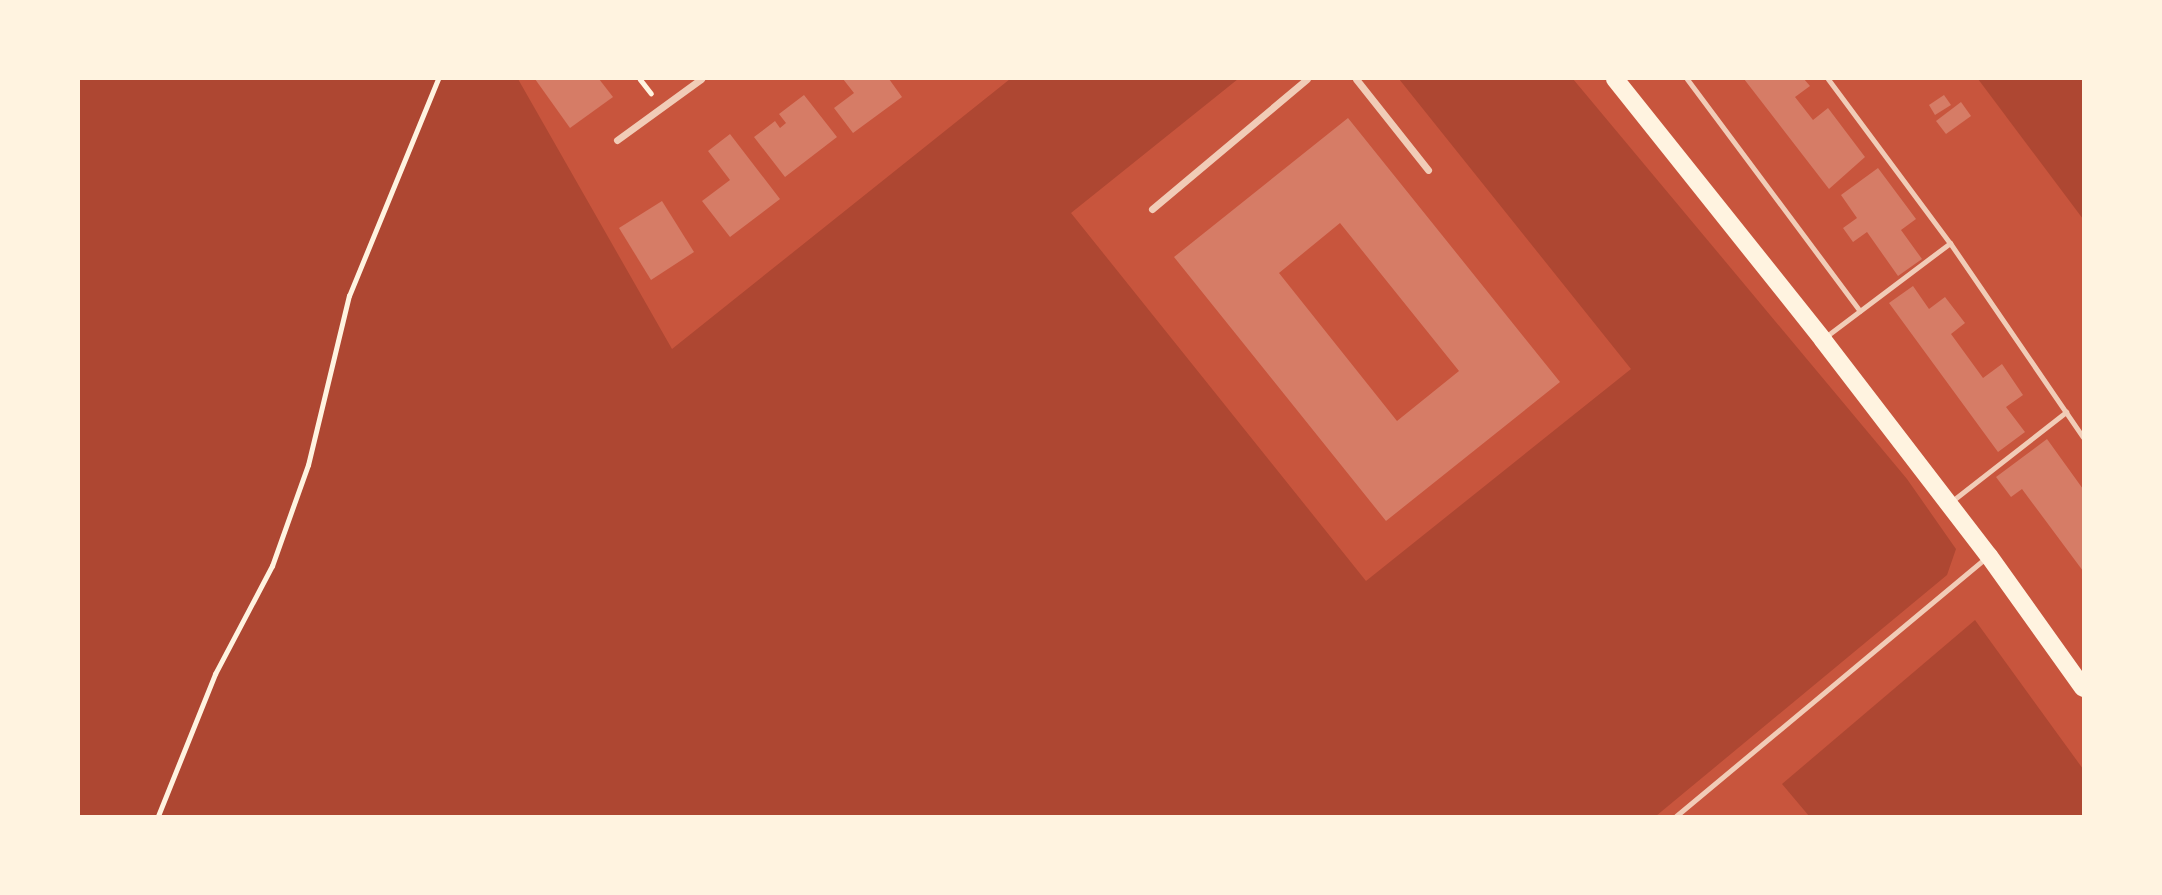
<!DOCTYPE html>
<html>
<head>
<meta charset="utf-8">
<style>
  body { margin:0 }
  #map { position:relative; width:2162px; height:895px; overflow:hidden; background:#c8553d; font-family:Karla,sans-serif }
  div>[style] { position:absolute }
  .green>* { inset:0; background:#ae4732 }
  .building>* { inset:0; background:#d67c66 }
  .path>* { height:4.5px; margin:-2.25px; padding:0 2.25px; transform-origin:2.25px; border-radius:2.25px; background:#fff3e0 }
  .service>* { height:5px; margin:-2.5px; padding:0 2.5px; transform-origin:2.5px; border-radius:2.5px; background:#f1ccb7 }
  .minor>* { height:7px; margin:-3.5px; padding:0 3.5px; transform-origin:3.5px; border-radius:3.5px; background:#f1ccb7 }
  .primary>* { height:18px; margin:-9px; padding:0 9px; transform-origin:9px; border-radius:9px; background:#fff3e0 }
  span { translate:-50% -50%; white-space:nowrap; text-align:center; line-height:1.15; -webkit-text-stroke:7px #fff3e0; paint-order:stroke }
  .frame { position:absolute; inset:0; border:80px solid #fff3e0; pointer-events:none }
</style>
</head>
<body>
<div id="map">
  <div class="green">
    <i style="clip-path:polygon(79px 79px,518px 79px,672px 349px,1010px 79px,1238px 79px,1071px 213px,1366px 581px,1631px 369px,1399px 79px,1573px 79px,1907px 479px,1956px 549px,1947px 575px,1656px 816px,79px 816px)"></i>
    <i style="clip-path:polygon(1978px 79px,2083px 79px,2083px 219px)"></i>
    <i style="clip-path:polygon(1975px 620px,2083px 769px,2083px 816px,1809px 816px,1782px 784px)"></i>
  </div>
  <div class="building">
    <i style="clip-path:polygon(535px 79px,599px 79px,613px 97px,570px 128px)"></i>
    <i style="clip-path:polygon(843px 79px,889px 79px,902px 97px,853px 133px,834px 108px,854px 93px)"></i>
    <i style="clip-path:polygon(1744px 79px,1804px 79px,1810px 86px,1795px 97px,1813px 120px,1828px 108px,1865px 157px,1829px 189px)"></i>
    <i style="clip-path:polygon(804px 95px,837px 137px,785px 177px,754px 137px,775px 121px,780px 128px,786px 123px,779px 114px)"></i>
    <i style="clip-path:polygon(1944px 95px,1951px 105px,1935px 115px,1929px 105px)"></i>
    <i style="clip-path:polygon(1961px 102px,1971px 116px,1946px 134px,1936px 121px)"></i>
    <i style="clip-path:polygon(evenodd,1348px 118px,1560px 382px,1386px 521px,1174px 257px,1348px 118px,1340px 223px,1459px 371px,1397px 421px,1279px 273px,1340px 223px)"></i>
    <i style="clip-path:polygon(730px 134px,780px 199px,730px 237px,702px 201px,730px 180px,708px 151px)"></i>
    <i style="clip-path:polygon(1878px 168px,1916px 219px,1901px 230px,1922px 259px,1898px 276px,1867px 232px,1853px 242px,1843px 228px,1857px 218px,1841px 195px)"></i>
    <i style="clip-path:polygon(662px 201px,694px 252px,651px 280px,619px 228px)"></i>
    <i style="clip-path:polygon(1913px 286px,1929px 309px,1945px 297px,1965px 323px,1951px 334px,1983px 378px,2002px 364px,2023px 395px,2006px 407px,2025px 432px,1998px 452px,1889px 303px)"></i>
    <i style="clip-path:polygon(2047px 439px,2083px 489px,2083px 571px,2022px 489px,2011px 497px,1996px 477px)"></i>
  </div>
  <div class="path">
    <i style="left:640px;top:79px;width:18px;rotate:52deg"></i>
    <i style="left:158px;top:816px;width:153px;rotate:-68.1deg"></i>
    <i style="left:215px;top:674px;width:122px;rotate:-62.2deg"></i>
    <i style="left:272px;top:566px;width:107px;rotate:-70.4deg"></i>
    <i style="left:308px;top:465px;width:174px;rotate:-76.4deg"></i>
    <i style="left:349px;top:296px;width:235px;rotate:-67.7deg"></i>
  </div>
  <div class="service">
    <i style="left:1687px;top:79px;width:289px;rotate:53.3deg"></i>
    <i style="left:1828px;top:79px;width:204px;rotate:53.4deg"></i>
    <i style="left:1950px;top:243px;width:235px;rotate:55.6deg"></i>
    <i style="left:1824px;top:338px;width:158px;rotate:-37deg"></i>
    <i style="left:1952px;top:501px;width:145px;rotate:-38deg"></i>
    <i style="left:1676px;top:816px;width:403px;rotate:-39.8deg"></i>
  </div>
  <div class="minor">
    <i style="left:1356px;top:79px;width:116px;rotate:51.6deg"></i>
    <i style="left:617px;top:140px;width:104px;rotate:-36deg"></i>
    <i style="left:1152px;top:209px;width:202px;rotate:-40deg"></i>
  </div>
  <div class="primary">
    <i style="left:1615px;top:79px;width:334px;rotate:51.4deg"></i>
    <i style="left:1823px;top:340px;width:272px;rotate:52.5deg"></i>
    <i style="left:1989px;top:556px;width:162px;rotate:54.5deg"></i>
  </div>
  <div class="frame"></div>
</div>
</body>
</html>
